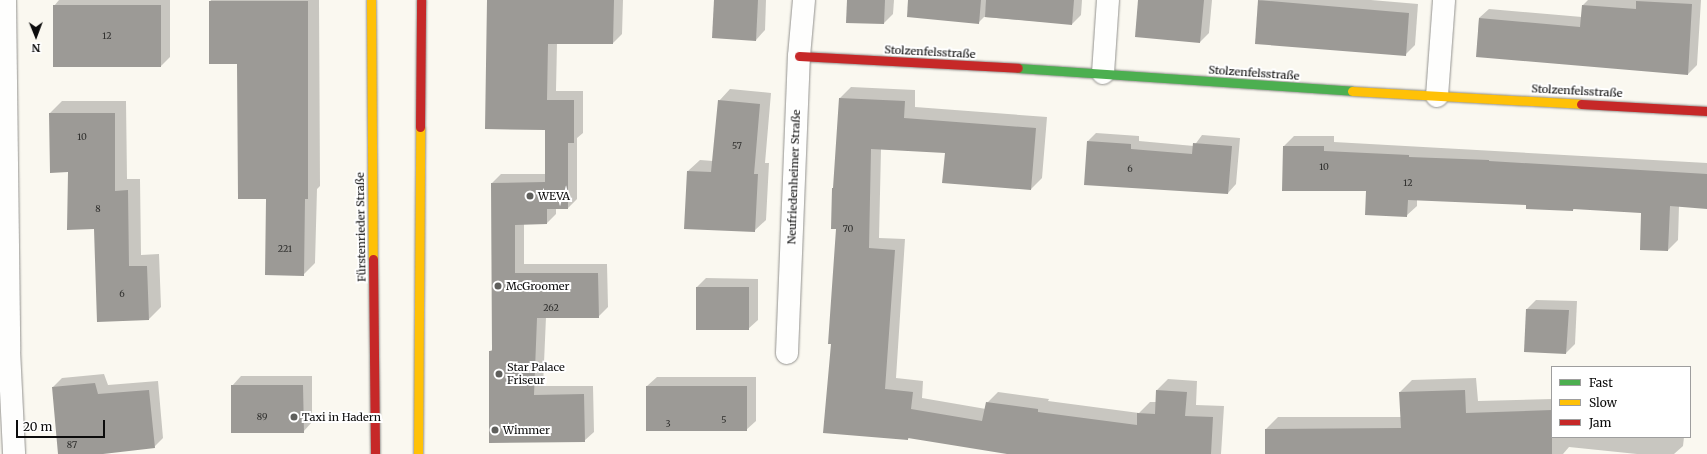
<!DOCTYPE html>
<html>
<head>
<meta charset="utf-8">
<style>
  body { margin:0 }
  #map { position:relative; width:1707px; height:454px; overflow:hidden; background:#faf8f0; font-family:Merriweather,serif }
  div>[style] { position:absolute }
  .shadow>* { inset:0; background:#0003 }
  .building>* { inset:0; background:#9c9a96 }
  .roads { filter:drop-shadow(0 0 1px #93928f) drop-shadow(0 0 1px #93928f) }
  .street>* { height:22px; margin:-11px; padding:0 11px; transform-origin:11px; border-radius:11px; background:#fefefd }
  .fast>* { height:9px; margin:-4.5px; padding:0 4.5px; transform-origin:4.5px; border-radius:4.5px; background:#4caf50 }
  .slow>* { height:9px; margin:-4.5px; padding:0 4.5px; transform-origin:4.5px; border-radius:4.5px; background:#ffc107 }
  .jam>* { height:9px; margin:-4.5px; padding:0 4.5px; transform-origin:4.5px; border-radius:4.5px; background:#c62828 }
  .dots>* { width:11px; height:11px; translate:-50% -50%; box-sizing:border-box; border:2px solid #fff; border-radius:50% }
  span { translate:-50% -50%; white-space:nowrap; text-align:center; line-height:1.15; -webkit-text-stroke:4px #fff; paint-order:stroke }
  .number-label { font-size:9px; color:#30302e }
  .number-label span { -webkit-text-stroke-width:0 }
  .street-label { font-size:11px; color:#0c0c0c }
  .poi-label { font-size:11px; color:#0c0c0c }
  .left { translate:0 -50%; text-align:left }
  .legend { position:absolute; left:1551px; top:366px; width:140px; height:72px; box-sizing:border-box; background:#fff; border:1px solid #9e9e9e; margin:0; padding:5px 7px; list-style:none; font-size:12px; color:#0c0c0c }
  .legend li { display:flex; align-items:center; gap:8px; height:20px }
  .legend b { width:20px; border:1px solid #9e9e9e }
  .north { position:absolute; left:16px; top:16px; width:40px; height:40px; -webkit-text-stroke:3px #fff; paint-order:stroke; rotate:179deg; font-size:11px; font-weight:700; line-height:16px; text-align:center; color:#0c0c0c }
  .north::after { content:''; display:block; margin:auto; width:14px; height:18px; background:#0c0c0c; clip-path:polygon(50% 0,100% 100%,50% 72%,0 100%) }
  .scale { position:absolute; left:16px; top:420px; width:89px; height:18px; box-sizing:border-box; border:2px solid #0c0c0c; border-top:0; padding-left:5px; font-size:12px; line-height:14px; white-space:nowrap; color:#0c0c0c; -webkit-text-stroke:3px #fff; paint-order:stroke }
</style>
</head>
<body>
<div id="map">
  <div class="shadow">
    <i style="clip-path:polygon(59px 0,170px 0,170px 57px,161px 66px,54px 6px)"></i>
    <i style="clip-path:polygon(211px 0,319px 0,320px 186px,317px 189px,315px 263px,303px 275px,267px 198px,238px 63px,210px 2px)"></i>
    <i style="clip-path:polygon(488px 0,623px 0,622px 34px,613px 43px,557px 43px,556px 91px,583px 91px,583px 133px,577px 138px,577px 199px,568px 208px,556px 208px,556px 214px,547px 223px,524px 224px,524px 264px,607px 264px,608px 307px,598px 317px,546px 317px,543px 386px,593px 386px,594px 432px,584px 441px,490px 442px,490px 351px,493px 349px,492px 183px,501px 174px,546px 174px,546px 129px)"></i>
    <i style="clip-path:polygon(715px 0,766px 0,765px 30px,756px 40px)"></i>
    <i style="clip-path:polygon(848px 0,894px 0,893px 14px,884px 23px)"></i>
    <i style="clip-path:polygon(935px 0,1082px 0,1081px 15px,1072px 24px,984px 17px,978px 23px)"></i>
    <i style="clip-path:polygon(1139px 0,1212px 0,1209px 33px,1200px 42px)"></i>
    <i style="clip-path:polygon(1259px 0,1371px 0,1418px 4px,1415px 45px,1406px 54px)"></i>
    <i style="clip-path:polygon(1588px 0,1701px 0,1697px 65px,1688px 74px,1477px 56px,1479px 18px,1489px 9px,1582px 17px,1583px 5px)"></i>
    <i style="clip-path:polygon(851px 87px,915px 90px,915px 107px,1047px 117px,1042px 178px,1031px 189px,943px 182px,946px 152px,881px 149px,879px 238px,905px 239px,896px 378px,923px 381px,922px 398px,986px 409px,987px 403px,998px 392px,1049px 399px,1048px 401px,1139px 413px,1150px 402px,1156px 402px,1157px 390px,1168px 379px,1197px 381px,1196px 405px,1224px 406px,1221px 454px,1013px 454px,910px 437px,908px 439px,832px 343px,837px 228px,834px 187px,840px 98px)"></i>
    <i style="clip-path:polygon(730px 89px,771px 93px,765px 163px,769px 163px,766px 220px,754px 231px,688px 171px,700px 160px,713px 161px,719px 101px)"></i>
    <i style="clip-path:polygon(62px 101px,126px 101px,127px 179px,140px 179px,141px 255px,159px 254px,161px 307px,149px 319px,95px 228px,69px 171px,50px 113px)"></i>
    <i style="clip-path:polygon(1096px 133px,1139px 136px,1139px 141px,1194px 146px,1202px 135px,1240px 138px,1236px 184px,1228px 193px,1085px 184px,1088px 141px)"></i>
    <i style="clip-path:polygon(1294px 136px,1334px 136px,1334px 142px,1707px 163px,1707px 208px,1679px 206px,1678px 240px,1668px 250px,1642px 212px,1575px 208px,1573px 210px,1527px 204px,1417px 199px,1417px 206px,1406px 216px,1367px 190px,1283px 190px,1284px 146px)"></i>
    <i style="clip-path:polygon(706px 278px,758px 279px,758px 320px,748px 329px,697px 287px)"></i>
    <i style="clip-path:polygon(1536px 300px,1577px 301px,1575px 344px,1566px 353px,1525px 351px,1527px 309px)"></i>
    <i style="clip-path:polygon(104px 374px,108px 385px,158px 381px,163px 438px,154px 447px,94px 454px,59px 454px,53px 387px,62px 378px)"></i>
    <i style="clip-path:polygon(241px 376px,312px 376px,312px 422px,303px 432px,232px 386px)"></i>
    <i style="clip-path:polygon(657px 377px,756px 377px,756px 421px,746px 430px,647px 386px)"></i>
    <i style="clip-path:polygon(1476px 378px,1478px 401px,1552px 399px,1552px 437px,1684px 437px,1683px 446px,1674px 454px,1637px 454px,1569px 447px,1563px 454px,1266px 454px,1266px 429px,1278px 417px,1402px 417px,1400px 392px,1412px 380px)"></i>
  </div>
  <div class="building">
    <i style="clip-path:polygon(487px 0,614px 0,613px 44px,548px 44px,547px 100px,574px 100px,574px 143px,568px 143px,568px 209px,547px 209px,547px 224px,515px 225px,515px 273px,598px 273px,599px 318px,537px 318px,534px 395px,584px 394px,585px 442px,489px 443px,489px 351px,492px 351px,491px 183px,545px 182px,545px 130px,485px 129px)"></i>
    <i style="clip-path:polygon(714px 0,758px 0,756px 41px,712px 38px)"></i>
    <i style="clip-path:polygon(847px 0,885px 0,884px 24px,846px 23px)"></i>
    <i style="clip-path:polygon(908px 0,981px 0,979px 24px,907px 17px)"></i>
    <i style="clip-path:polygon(986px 0,1074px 0,1072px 25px,985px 17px)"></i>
    <i style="clip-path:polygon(1138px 0,1204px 0,1200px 43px,1135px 37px)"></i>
    <i style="clip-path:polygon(1258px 0,1409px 13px,1406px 56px,1255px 44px)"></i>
    <i style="clip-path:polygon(209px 1px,308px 1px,308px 199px,305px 199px,304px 276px,265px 275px,266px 199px,238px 199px,237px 64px,209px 64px)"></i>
    <i style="clip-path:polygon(1636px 1px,1692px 4px,1688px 75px,1476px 57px,1479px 18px,1580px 27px,1582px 5px,1636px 9px)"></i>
    <i style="clip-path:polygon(53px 5px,161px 5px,161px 67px,53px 67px)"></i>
    <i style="clip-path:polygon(839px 98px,905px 101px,904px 118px,1036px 128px,1031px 190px,942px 183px,945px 153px,871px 149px,869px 248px,895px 250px,885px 389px,913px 392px,911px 409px,982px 421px,986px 402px,1038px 409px,1038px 412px,1137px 425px,1137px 413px,1155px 414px,1156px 390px,1187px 392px,1185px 416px,1213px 417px,1211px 454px,1007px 454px,908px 438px,908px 440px,823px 433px,831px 344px,828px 344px,836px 229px,831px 229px,832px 188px,833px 188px)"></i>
    <i style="clip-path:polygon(718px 100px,760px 104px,754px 174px,758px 174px,755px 232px,684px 229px,687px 171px,711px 172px)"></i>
    <i style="clip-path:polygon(49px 113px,115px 113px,115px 191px,128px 190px,129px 266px,147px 266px,149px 320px,97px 322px,94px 229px,67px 230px,68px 172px,50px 173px)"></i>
    <i style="clip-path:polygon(1087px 141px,1131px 144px,1131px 149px,1192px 154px,1193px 143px,1232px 146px,1228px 194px,1084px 185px)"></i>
    <i style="clip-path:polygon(1283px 146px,1324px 146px,1324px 151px,1409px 155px,1409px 157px,1489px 160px,1489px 161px,1707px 174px,1707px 209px,1670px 206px,1668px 251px,1640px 250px,1641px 213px,1573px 209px,1573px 211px,1526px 209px,1526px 205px,1408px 200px,1407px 217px,1365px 215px,1366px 191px,1282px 191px)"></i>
    <i style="clip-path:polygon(696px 287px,749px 287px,749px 330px,696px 330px)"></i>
    <i style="clip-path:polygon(1526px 309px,1569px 310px,1566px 354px,1524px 352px)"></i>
    <i style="clip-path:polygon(95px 383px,98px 394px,149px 390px,155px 448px,103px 454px,58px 454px,52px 387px)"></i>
    <i style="clip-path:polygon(231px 385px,303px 385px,304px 433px,231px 433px)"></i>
    <i style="clip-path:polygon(646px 386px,747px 386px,747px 431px,646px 431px)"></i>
    <i style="clip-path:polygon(1465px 390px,1466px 413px,1552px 410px,1552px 454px,1265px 454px,1265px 429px,1401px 428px,1399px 392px)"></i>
  </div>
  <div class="roads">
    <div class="street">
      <i style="left:5px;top:0;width:350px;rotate:89.3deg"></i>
      <i style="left:9px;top:350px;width:104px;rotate:87.2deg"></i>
      <i style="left:1103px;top:73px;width:73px;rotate:-86.1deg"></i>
      <i style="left:1437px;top:96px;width:96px;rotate:-85.8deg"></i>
      <i style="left:787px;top:353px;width:297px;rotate:-87.7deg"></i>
      <i style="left:799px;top:56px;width:56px;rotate:-84.9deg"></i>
    </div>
    <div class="fast">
      <i style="left:1018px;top:68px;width:335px;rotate:3.9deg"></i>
    </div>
    <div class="slow">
      <i style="left:371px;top:0;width:259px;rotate:89.6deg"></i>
      <i style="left:1352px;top:91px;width:229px;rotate:3.2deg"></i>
      <i style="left:418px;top:454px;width:327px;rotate:-89.6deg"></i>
    </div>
    <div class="jam">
      <i style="left:799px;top:56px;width:219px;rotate:3.1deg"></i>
      <i style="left:1581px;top:104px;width:126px;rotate:3.2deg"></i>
      <i style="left:420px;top:127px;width:127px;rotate:-89.5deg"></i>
      <i style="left:373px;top:259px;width:195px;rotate:89.4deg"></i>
    </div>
  </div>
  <div class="dots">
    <i style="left:530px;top:196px;background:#5f5f5c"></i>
    <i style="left:498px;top:286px;background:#5f5f5c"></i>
    <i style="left:499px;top:374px;background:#5f5f5c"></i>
    <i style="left:294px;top:417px;background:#5f5f5c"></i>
    <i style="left:495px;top:430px;background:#5f5f5c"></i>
  </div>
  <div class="number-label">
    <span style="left:107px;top:36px">12</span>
    <span style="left:82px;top:137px">10</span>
    <span style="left:737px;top:146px">57</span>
    <span style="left:1324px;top:167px">10</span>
    <span style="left:1130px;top:169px">6</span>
    <span style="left:1408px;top:183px">12</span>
    <span style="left:98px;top:209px">8</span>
    <span style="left:848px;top:229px">70</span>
    <span style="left:285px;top:249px">221</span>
    <span style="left:122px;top:294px">6</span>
    <span style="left:551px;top:308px">262</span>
    <span style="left:262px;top:417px">89</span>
    <span style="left:724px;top:420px">5</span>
    <span style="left:668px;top:424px">3</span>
    <span style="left:72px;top:445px">87</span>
  </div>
  <div class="street-label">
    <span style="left:930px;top:52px;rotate:3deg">Stolzenfelsstraße</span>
    <span style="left:1254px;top:73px;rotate:4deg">Stolzenfelsstraße</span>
    <span style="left:1577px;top:91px;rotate:3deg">Stolzenfelsstraße</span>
    <span style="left:794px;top:177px;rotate:-88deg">Neufriedenheimer Straße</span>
    <span style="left:361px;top:227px;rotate:-91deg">Fürstenrieder Straße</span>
  </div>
  <div class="poi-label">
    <span class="left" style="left:538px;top:196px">WEVA</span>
    <span class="left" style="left:506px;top:286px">McGroomer</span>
    <span class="left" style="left:507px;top:374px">Star Palace<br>Friseur</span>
    <span class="left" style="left:302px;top:417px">Taxi in Hadern</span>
    <span class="left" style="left:503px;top:430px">Wimmer</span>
  </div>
  <ul class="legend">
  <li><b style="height:5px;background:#4caf50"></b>Fast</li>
  <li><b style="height:5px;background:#ffc107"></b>Slow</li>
  <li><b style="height:5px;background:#c62828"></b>Jam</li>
  </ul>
  <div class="north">N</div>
  <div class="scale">20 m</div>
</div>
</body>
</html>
